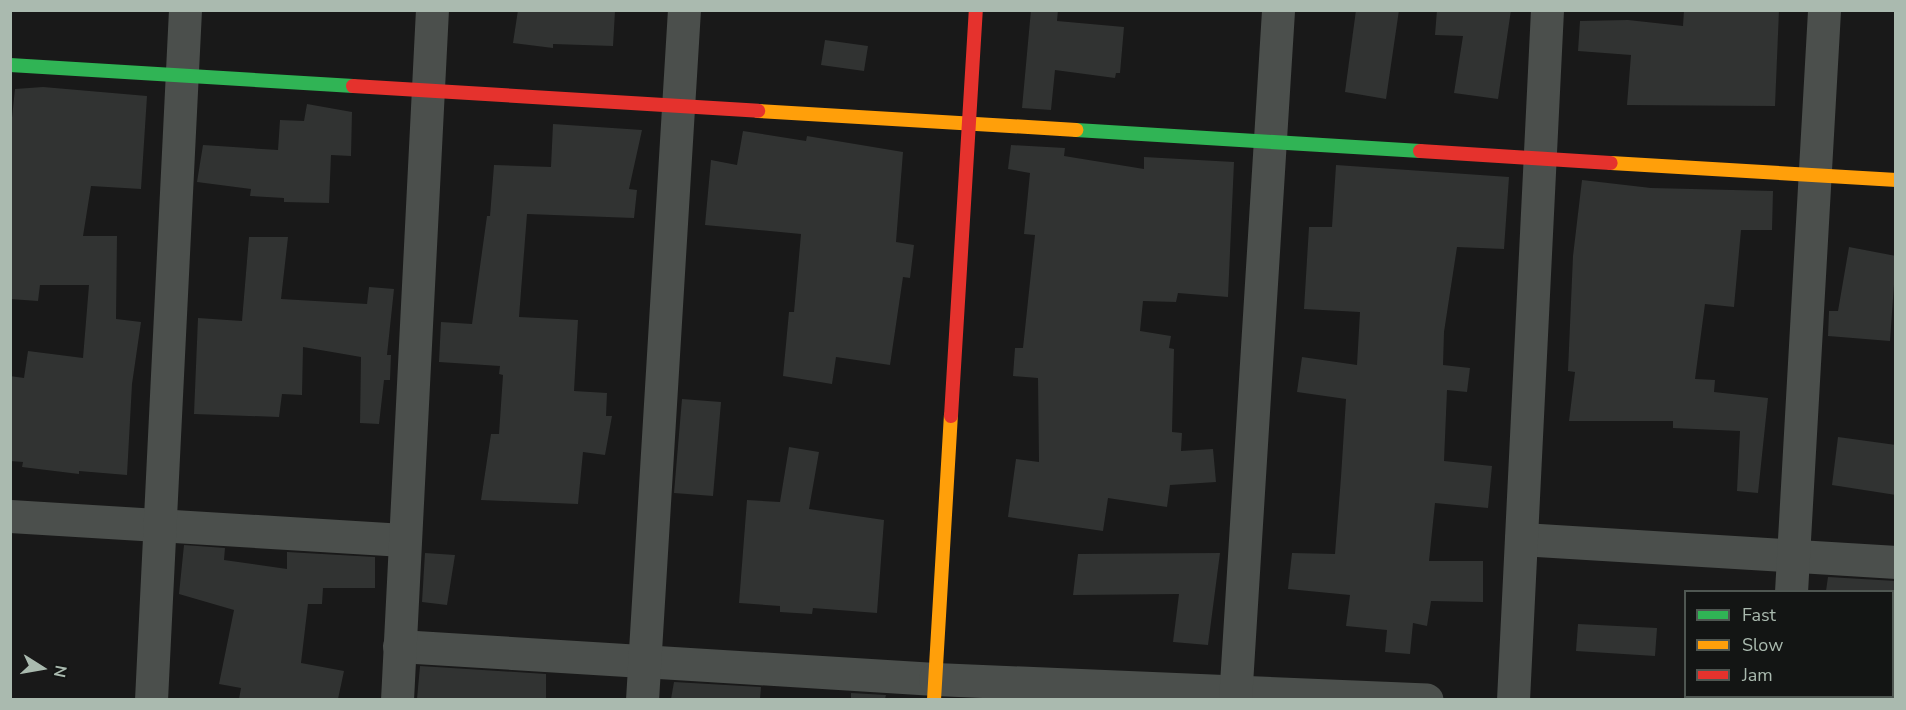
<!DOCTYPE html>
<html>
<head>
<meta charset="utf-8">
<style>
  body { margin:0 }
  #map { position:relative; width:1906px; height:710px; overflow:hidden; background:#191919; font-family:"Nunito Sans",sans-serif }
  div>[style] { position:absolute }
  .building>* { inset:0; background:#313332 }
  .street>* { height:33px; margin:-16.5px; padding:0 16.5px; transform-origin:16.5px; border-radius:16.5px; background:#4b4f4c }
  .fast>* { height:14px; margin:-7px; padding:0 7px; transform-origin:7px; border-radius:7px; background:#30b455 }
  .slow>* { height:14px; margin:-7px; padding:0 7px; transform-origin:7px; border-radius:7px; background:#ff9f0a }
  .jam>* { height:14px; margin:-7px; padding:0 7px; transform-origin:7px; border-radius:7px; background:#e5322d }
  span { translate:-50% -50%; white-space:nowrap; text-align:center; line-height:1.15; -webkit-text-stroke:4.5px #131514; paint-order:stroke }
  .frame { position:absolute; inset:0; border:12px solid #aabaaf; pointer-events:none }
  .legend { position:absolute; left:1684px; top:590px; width:210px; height:108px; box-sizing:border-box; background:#131514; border:2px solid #4f5752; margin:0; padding:8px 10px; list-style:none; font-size:18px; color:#aabaaf }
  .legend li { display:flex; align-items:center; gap:12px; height:30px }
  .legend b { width:30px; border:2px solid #4f5752 }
  .north { position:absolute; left:12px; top:638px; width:60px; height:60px; -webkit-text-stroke:4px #131514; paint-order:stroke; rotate:101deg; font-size:16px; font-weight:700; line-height:24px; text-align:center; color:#aabaaf }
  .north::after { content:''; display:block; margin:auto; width:21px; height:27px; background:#aabaaf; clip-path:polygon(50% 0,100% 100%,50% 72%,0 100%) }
</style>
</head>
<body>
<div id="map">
  <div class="building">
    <i style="clip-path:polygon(518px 10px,615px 11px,613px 46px,553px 44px,553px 48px,513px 43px)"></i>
    <i style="clip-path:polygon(1031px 10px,1058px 10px,1057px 21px,1124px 27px,1120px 73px,1116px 73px,1115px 78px,1055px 70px,1051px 110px,1022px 108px)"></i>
    <i style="clip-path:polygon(1356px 10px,1399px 10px,1386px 99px,1345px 92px)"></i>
    <i style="clip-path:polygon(1437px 10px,1511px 10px,1498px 99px,1454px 93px,1463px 36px,1435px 35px)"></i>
    <i style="clip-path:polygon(1684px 10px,1779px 10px,1775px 106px,1627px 105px,1631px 55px,1578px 51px,1580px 21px,1628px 20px,1683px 26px)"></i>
    <i style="clip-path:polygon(825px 40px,868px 46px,864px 71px,821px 65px)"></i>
    <i style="clip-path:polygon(43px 87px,147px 96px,141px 189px,91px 186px,83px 236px,117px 236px,116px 319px,141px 322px,132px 384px,127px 475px,79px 471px,79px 474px,22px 467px,23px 462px,10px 461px,10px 376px,24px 378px,28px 351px,83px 358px,89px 285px,40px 285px,38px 301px,10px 299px,10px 137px,15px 89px)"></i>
    <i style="clip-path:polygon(307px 104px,352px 112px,351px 156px,331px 155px,329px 203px,284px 202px,284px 198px,250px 196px,251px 189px,197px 182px,203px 145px,278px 150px,280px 120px,304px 121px)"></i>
    <i style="clip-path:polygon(553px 124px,642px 130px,629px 189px,637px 190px,634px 218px,527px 214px,519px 317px,578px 320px,574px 391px,607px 393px,606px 416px,612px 416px,605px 455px,583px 452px,578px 504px,481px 500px,491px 434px,499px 434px,503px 375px,499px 374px,500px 366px,439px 362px,441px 322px,472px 324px,487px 216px,490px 216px,494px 165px,551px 167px)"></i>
    <i style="clip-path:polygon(743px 131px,806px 141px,807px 136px,903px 152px,896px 242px,914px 245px,910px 278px,903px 277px,890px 365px,836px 357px,832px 384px,783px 376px,789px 312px,794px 312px,801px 234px,705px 225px,711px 160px,737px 165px)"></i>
    <i style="clip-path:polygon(1011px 145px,1065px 148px,1064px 156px,1144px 169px,1144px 157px,1234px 162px,1228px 297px,1178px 293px,1176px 302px,1143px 301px,1140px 331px,1171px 336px,1169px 348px,1174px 349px,1172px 432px,1182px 433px,1181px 451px,1213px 449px,1216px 482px,1170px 485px,1167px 507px,1108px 498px,1103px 531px,1008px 517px,1016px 459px,1039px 462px,1038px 378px,1013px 376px,1015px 348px,1023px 348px,1035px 235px,1024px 234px,1030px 173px,1008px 169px)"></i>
    <i style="clip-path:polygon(1336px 165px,1509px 177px,1504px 249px,1457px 247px,1444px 332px,1443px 365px,1470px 368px,1467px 392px,1447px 390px,1444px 461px,1492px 466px,1488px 508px,1435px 503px,1429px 561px,1483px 561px,1483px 602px,1431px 601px,1427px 626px,1413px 623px,1410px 654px,1385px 652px,1387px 630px,1346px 626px,1350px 595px,1288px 589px,1292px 553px,1335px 554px,1341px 477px,1346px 399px,1297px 392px,1302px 357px,1357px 365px,1360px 312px,1304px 309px,1309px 227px,1332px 227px)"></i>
    <i style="clip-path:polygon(1582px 180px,1651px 188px,1773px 191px,1772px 230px,1741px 230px,1734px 307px,1705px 304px,1695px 379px,1715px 380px,1714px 392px,1768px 398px,1758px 493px,1737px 491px,1740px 431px,1673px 428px,1673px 421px,1569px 421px,1575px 372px,1568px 371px,1573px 256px)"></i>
    <i style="clip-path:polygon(249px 237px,288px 237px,281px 299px,367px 304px,369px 287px,394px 289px,387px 355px,391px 355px,390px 380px,384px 380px,379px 424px,360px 423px,361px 357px,303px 347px,302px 395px,282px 394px,279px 417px,194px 414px,198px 318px,242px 321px)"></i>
    <i style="clip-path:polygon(1849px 247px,1896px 256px,1890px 341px,1828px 336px,1829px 311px,1838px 311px)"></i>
    <i style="clip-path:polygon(682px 399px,721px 402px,713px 496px,674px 493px)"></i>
    <i style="clip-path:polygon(1838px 437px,1896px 445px,1896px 495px,1832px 485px)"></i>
    <i style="clip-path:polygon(789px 447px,819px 452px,809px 509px,884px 520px,877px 613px,813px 608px,812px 614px,780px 612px,780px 606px,739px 603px,747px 500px,780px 502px)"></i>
    <i style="clip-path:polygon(184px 545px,225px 548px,224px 560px,287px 569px,287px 552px,375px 557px,375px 588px,323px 588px,322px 604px,308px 604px,301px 663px,344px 671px,338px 699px,239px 699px,241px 688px,219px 684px,234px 610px,179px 594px)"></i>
    <i style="clip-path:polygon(425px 553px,455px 555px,447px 605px,422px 602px)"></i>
    <i style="clip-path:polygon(1220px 553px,1208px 645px,1173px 642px,1179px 594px,1073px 595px,1078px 554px)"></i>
    <i style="clip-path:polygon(1828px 577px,1896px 581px,1896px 591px,1826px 591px)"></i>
    <i style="clip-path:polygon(1578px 624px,1657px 628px,1655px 656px,1576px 651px)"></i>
    <i style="clip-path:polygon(420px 666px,546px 674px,546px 699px,417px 699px)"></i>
    <i style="clip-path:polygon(674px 682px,761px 687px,760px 699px,671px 699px)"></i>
    <i style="clip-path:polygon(851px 693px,886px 695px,885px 699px,851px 699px)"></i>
  </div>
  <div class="street">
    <i style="left:10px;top:516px;width:394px;rotate:3.5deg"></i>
    <i style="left:1521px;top:539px;width:376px;rotate:3.5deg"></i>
    <i style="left:1791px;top:592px;width:583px;rotate:-86.75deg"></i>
    <i style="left:399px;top:646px;width:537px;rotate:3.52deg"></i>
    <i style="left:935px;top:679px;width:492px;rotate:2.4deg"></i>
    <i style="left:151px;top:700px;width:691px;rotate:-87.18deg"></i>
    <i style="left:397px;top:700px;width:691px;rotate:-87.1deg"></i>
    <i style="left:642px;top:700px;width:691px;rotate:-86.52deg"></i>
    <i style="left:1235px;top:700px;width:691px;rotate:-86.43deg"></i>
    <i style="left:1513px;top:700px;width:691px;rotate:-87.18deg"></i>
    <i style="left:1785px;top:700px;width:4px;rotate:-90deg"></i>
  </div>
  <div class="fast">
    <i style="left:10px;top:65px;width:344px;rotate:3.5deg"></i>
    <i style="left:1076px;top:130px;width:345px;rotate:3.5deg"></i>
  </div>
  <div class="slow">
    <i style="left:758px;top:111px;width:319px;rotate:3.4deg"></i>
    <i style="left:1611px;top:163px;width:286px;rotate:3.4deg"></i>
    <i style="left:934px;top:700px;width:285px;rotate:-86.6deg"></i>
  </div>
  <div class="jam">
    <i style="left:353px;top:86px;width:406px;rotate:3.5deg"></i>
    <i style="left:1420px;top:151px;width:191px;rotate:3.6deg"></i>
    <i style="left:951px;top:416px;width:407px;rotate:-86.5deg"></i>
  </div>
  <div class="frame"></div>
  <ul class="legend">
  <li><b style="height:8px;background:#30b455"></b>Fast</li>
  <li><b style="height:8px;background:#ff9f0a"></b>Slow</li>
  <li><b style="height:8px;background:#e5322d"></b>Jam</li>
  </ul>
  <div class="north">N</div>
</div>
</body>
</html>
